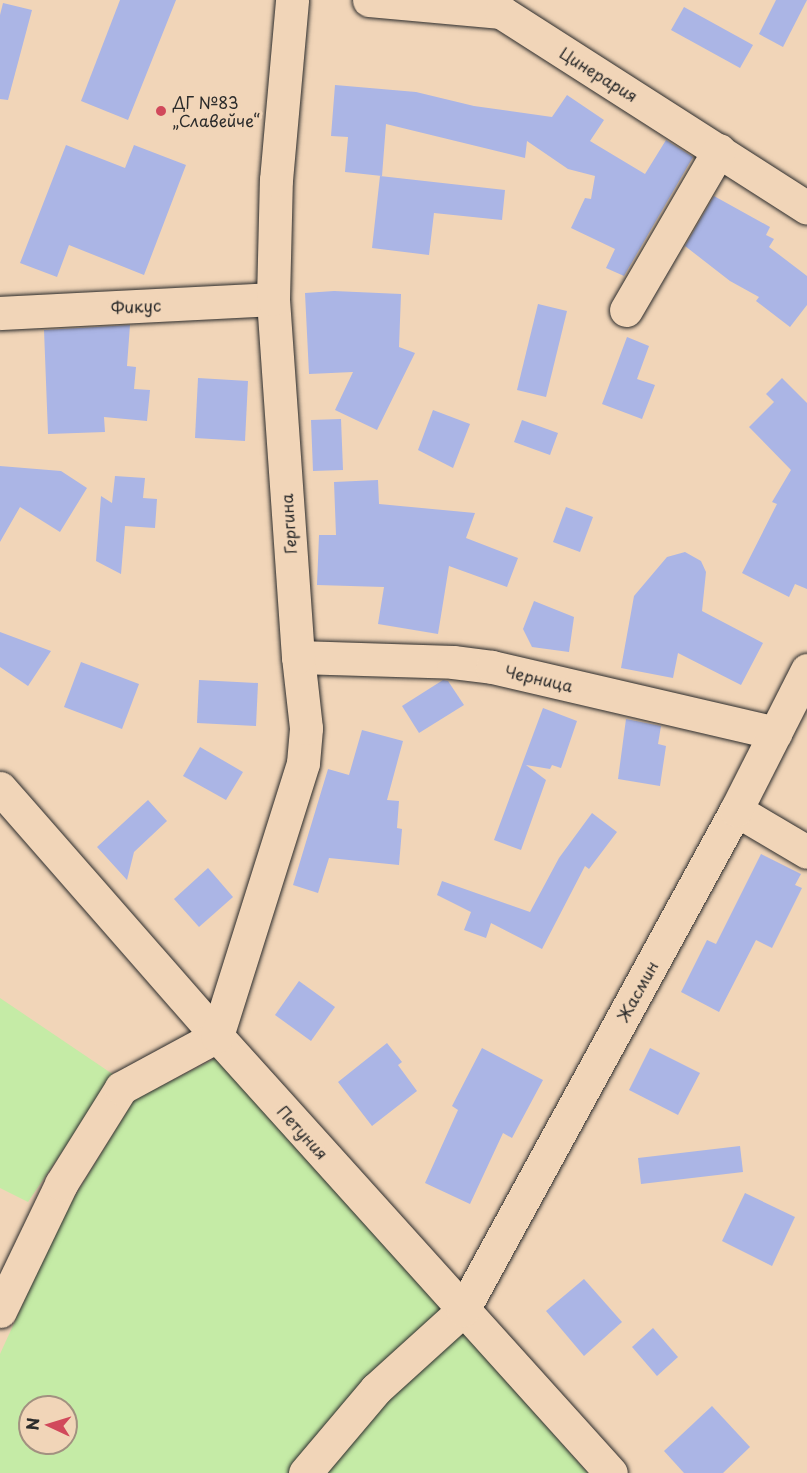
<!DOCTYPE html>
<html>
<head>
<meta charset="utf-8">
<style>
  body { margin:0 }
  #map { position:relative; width:807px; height:1473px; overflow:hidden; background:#f1d5b8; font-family:"Playpen Sans",sans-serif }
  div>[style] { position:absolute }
  .green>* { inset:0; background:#c5eba6 }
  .building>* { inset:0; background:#abb5e5 }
  .roads { filter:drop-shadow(0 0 2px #2b2b2b) drop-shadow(0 0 2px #2b2b2b) }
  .minor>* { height:33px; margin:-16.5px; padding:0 16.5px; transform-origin:16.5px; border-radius:16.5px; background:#f1d5b8 }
  .dots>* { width:16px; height:16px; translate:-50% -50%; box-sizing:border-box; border:3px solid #f1d5b8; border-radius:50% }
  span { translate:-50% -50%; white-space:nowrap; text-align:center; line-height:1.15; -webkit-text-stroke:6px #f1d5b8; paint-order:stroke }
  .street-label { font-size:16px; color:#2b2b2b }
  .poi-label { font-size:16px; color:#2b2b2b }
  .left { translate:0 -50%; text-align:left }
  .north { position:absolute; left:18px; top:1395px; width:60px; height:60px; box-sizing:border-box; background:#f1d5b8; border:2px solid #a29180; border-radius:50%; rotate:274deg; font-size:16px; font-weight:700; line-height:24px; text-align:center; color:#2b2b2b }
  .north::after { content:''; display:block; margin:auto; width:21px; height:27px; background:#d1495b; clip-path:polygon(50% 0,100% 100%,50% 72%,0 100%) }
</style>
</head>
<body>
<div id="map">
  <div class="green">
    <i style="clip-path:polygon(0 998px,114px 1075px,28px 1202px,0 1188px)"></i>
    <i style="clip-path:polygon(evenodd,218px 1057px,588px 1473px,0 1473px,0 1354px,64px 1214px,134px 1100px,218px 1057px,30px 1407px,66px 1407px,66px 1443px,30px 1443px,30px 1407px)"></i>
  </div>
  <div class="building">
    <i style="clip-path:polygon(120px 0,176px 0,128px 120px,81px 101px)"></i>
    <i style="clip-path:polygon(776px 0,807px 0,783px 47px,759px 34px)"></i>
    <i style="clip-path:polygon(3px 3px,32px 10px,8px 100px,0 99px,0 15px)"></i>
    <i style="clip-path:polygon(684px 7px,753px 45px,740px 68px,671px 30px)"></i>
    <i style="clip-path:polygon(335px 85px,416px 92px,474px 106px,552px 117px,567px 95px,604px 120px,590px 141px,645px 174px,666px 140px,693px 157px,624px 276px,606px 268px,615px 249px,571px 228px,585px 198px,591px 199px,595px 176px,568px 169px,527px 141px,525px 158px,386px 124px,382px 176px,345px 172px,348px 137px,331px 136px)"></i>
    <i style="clip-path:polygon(66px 145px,125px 168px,134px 145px,186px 165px,144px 275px,69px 245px,57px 277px,20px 263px)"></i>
    <i style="clip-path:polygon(380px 176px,505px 190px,502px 220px,434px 213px,429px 255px,372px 248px)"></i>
    <i style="clip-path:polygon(714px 196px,770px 227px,766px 235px,774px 239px,769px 247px,807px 276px,807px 305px,790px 327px,756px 301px,759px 297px,730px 281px,685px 246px)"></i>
    <i style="clip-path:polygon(334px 291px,401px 294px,399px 347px,415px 353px,377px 430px,335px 410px,353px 372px,309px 374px,305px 293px)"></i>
    <i style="clip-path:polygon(538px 304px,567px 311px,546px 397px,517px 390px)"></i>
    <i style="clip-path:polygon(130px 325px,127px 366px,136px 367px,134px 389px,150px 390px,147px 421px,104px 417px,105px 432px,48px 434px,44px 330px)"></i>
    <i style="clip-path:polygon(627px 337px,649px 346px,637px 379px,655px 385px,642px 419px,602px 404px)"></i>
    <i style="clip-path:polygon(198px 378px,248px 381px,245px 441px,195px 438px)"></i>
    <i style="clip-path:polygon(782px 378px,807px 403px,807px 589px,795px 584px,789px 597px,742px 573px,777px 504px,772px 502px,791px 470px,749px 427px,774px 402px,766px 394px)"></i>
    <i style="clip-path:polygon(433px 410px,470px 424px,453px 468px,418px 450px)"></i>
    <i style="clip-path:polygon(341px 419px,343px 470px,313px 471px,311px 420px)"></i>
    <i style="clip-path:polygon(522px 420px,558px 433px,550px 455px,514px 442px)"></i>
    <i style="clip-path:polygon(0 466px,61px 471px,87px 488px,60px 532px,20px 507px,0 542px)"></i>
    <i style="clip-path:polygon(115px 476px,145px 478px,143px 498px,157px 499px,155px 528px,125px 526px,121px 574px,96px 561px,101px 496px,112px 503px)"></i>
    <i style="clip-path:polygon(378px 480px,379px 504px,475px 513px,466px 538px,518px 558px,507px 587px,449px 566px,438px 634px,378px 624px,384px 587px,317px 585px,319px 535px,336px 535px,334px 482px)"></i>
    <i style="clip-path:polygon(566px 507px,593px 517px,580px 552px,553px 542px)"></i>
    <i style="clip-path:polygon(685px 552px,701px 561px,706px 572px,702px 611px,763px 643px,741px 685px,678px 653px,673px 678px,621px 668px,634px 596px,667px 557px)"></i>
    <i style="clip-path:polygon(534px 601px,574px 617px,569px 652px,532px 647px,523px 629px)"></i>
    <i style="clip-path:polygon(0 632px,51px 651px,28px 686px,0 667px)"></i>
    <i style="clip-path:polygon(81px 662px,139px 684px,122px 729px,64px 707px)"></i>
    <i style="clip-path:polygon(199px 680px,258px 683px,256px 726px,197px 723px)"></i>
    <i style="clip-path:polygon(443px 680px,448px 681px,464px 705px,419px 733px,402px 706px)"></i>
    <i style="clip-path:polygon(543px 708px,577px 721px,561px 768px,552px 765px,550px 769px,526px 765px,546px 780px,521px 850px,494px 840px)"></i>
    <i style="clip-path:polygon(626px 719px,661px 726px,658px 744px,666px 746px,660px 786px,618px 779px)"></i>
    <i style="clip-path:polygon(362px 730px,403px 741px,387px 800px,399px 801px,397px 828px,402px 829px,399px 865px,329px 858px,318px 893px,293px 885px,328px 769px,349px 775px)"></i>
    <i style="clip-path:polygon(200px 747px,243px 772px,226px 800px,183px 776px)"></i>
    <i style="clip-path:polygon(148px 800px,167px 821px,134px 852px,127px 880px,97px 847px)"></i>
    <i style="clip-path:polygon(592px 813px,617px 832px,589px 869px,585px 866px,542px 949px,491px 923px,486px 938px,464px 930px,471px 912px,437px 895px,442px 881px,530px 912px,559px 858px)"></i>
    <i style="clip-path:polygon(761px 854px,801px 874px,795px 885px,802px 888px,772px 948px,756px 940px,719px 1012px,681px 992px,707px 940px,716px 944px)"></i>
    <i style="clip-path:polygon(208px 868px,233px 897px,199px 927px,174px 899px)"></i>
    <i style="clip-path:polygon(299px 981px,335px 1007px,311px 1041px,275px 1015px)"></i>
    <i style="clip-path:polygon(387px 1043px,402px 1062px,398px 1065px,417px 1091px,372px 1126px,338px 1082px)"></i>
    <i style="clip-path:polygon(482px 1048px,543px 1080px,512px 1138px,503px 1133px,470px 1204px,425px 1183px,458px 1110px,452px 1106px)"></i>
    <i style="clip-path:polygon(650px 1048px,700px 1073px,678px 1115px,629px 1090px)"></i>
    <i style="clip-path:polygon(740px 1146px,743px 1172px,641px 1184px,638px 1158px)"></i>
    <i style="clip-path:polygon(745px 1193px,795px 1217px,772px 1266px,722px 1241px)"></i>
    <i style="clip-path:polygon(584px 1279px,622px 1322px,584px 1356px,546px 1311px)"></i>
    <i style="clip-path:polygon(653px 1328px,678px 1357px,657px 1376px,632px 1347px)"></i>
    <i style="clip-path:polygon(712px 1406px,750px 1447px,723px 1473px,684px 1473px,664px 1451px)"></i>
  </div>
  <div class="roads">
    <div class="minor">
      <i style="left:369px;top:0;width:133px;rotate:5.2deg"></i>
      <i style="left:501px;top:12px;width:363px;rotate:32.6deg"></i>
      <i style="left:626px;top:310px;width:185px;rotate:-59.8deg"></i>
      <i style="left:0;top:313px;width:273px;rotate:-2.9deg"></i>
      <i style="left:298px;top:657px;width:155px;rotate:1.8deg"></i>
      <i style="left:453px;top:662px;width:39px;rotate:7deg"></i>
      <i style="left:492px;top:667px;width:291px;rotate:13.1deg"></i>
      <i style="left:0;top:788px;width:330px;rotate:48.8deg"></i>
      <i style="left:217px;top:1036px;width:588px;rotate:47.96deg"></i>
      <i style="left:736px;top:810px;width:82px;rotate:30.6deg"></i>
      <i style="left:0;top:1311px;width:141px;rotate:-64.3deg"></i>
      <i style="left:61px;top:1184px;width:113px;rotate:-58deg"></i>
      <i style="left:121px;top:1088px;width:109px;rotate:-28.4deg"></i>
      <i style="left:217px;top:1036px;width:286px;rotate:-72.5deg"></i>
      <i style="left:303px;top:763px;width:35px;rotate:-85deg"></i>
      <i style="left:306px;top:728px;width:71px;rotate:-96.4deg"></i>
      <i style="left:298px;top:657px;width:359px;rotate:-94deg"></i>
      <i style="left:273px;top:299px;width:119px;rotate:-88.6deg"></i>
      <i style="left:276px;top:180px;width:181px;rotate:-84.9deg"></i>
      <i style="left:305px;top:1473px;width:110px;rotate:-49.8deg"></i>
      <i style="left:376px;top:1389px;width:118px;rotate:-42.2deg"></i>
      <i style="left:463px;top:1310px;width:570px;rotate:-61.37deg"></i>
      <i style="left:736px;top:810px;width:157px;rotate:-63.1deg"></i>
    </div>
  </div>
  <div class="dots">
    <i style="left:161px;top:111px;background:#d1495b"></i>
  </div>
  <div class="street-label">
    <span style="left:599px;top:74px;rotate:32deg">Цинерария</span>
    <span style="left:136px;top:306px;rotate:-3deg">Фикус</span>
    <span style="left:288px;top:524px;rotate:-94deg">Гергина</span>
    <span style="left:539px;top:678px;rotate:13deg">Черница</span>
    <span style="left:637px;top:991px;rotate:-61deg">Жасмин</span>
    <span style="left:303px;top:1132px;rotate:48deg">Петуния</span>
  </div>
  <div class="poi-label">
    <span class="left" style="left:173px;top:111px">ДГ №83<br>„Славейче“</span>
  </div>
  <div class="north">N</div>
</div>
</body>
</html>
